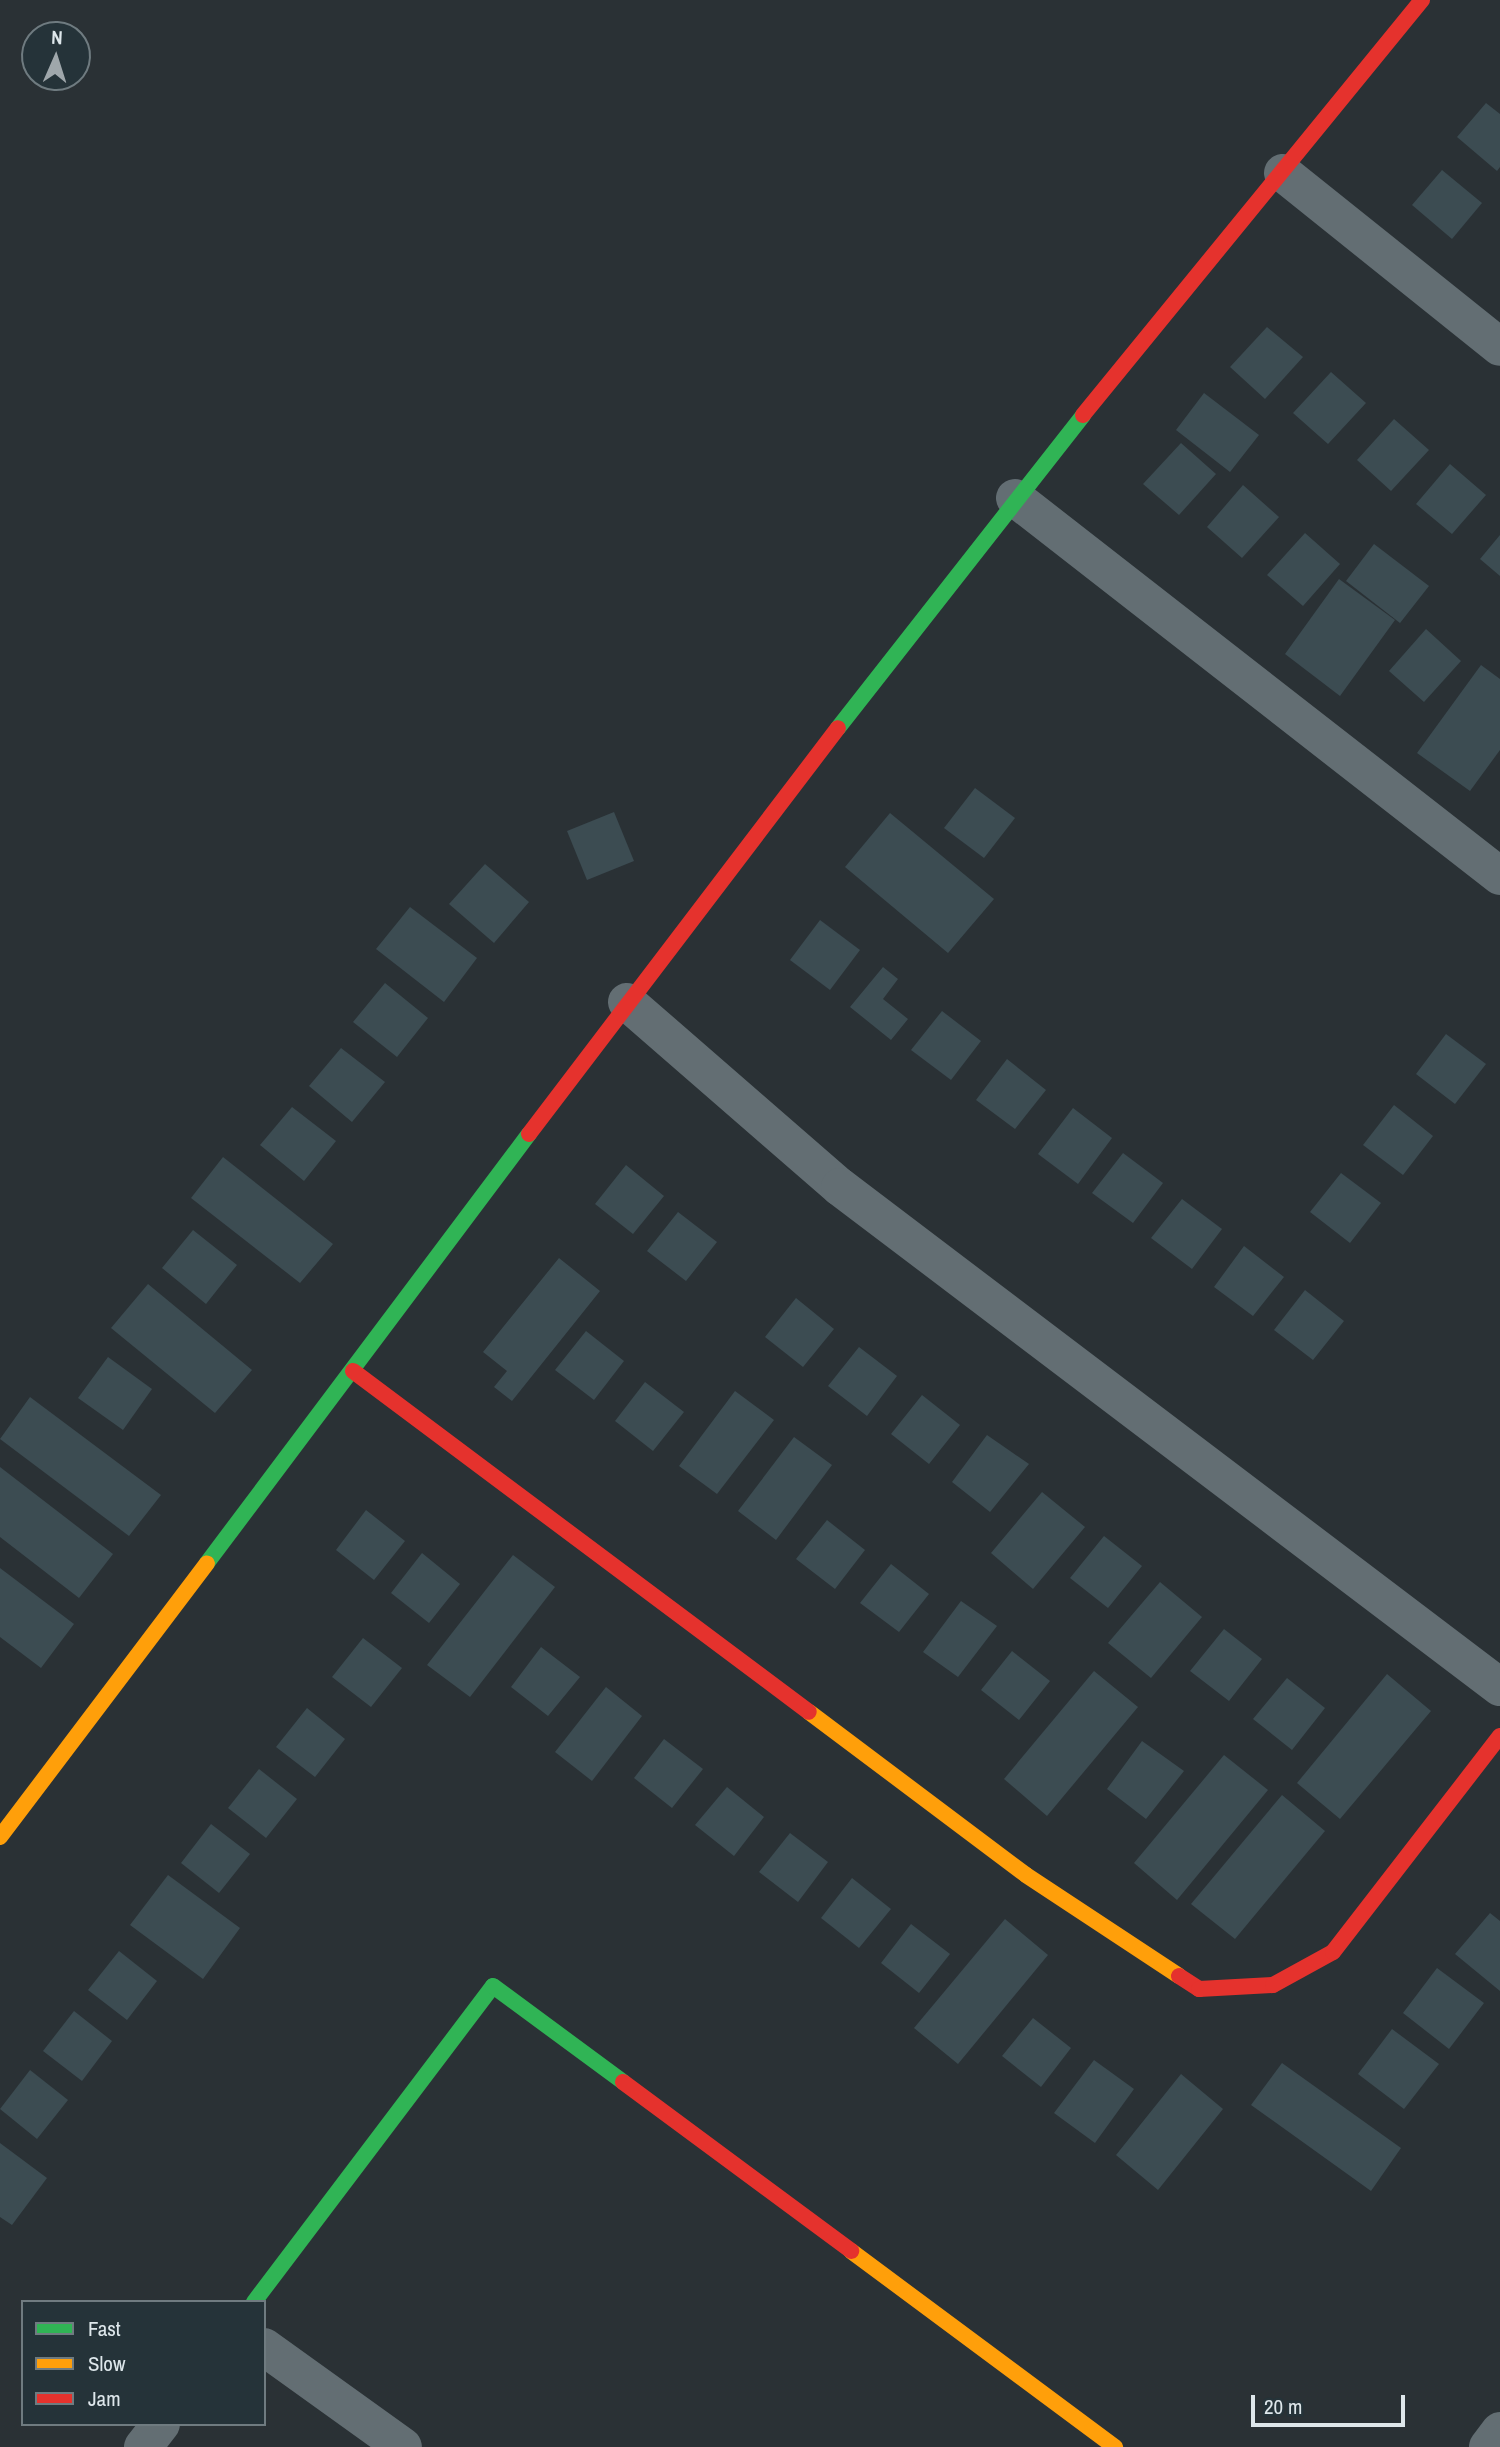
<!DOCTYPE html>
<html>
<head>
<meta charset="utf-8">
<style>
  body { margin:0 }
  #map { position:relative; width:1500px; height:2447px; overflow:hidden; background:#2a3135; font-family:"Archivo Narrow",sans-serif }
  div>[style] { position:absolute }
  .building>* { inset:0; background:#3c4c52 }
  .street>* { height:38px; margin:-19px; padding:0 19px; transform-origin:19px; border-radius:19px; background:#636e73 }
  .fast>* { height:16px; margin:-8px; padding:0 8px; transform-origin:8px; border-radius:8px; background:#30b455 }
  .slow>* { height:16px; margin:-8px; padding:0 8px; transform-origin:8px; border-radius:8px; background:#ff9f0a }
  .jam>* { height:16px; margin:-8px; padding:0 8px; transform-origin:8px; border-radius:8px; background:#e5322d }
  span { translate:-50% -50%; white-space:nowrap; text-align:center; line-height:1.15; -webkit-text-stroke:5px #253339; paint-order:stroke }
  .legend { position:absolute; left:21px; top:2300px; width:245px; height:126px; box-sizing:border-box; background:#253339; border:2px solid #6f7b80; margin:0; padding:9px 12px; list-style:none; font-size:21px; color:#dee7eb }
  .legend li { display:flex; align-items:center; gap:14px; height:35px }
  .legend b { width:35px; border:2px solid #6f7b80 }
  .north { position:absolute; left:21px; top:21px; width:70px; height:70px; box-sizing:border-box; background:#253339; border:2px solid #6f7b80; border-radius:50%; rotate:3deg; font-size:19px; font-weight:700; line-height:28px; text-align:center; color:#dee7eb }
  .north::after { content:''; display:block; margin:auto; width:24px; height:32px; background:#9fa7ab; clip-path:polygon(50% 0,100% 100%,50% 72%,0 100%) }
  .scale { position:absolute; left:1251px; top:2395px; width:154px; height:32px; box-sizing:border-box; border:4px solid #dee7eb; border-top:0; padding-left:9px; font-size:21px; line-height:24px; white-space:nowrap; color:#dee7eb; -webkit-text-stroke:5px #253339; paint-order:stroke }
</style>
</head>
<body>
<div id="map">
  <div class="building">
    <i style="clip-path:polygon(1486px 103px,1500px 114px,1500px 167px,1497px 171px,1457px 137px)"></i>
    <i style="clip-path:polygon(1442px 170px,1482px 203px,1452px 239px,1412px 205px)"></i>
    <i style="clip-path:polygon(1267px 327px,1303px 357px,1265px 399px,1230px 367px)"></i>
    <i style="clip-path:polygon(1331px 372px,1366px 403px,1328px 444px,1293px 413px)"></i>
    <i style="clip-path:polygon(1204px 393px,1259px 435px,1230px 472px,1176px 430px)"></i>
    <i style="clip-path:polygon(1394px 419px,1429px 450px,1391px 491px,1357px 460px)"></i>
    <i style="clip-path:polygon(1181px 443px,1216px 474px,1179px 515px,1143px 484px)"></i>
    <i style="clip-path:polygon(1450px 464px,1486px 495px,1452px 534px,1416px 504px)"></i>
    <i style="clip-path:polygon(1243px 485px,1279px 517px,1242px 558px,1207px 527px)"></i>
    <i style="clip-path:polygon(1305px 533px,1340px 564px,1303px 606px,1267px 575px)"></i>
    <i style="clip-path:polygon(1500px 535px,1500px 576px,1480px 559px)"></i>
    <i style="clip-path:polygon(1374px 544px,1429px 586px,1400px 623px,1346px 581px)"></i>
    <i style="clip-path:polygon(1339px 579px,1395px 620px,1340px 696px,1285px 654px)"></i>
    <i style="clip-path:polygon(1426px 629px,1461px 661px,1424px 702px,1389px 671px)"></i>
    <i style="clip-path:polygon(1481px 665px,1500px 679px,1500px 750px,1470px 791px,1417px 753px)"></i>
    <i style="clip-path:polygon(975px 788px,1015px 818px,984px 858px,944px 828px)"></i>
    <i style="clip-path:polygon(614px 812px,634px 861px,587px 880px,567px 831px)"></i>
    <i style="clip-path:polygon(890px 813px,994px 899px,948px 953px,845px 867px)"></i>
    <i style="clip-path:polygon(485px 864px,529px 902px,494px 943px,449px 904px)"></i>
    <i style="clip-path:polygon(410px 907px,477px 958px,444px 1002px,376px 949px)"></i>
    <i style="clip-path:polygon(820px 920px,860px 950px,830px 990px,790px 960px)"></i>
    <i style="clip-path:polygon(883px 967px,898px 979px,883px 999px,908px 1019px,891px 1040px,850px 1007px)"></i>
    <i style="clip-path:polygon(385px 983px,428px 1018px,397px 1057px,353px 1022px)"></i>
    <i style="clip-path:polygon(942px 1011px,981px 1041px,951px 1080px,911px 1050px)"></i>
    <i style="clip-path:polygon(1446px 1034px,1486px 1064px,1455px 1104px,1416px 1074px)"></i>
    <i style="clip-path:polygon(341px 1048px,385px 1082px,352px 1122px,309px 1086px)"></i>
    <i style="clip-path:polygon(1007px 1059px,1046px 1090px,1015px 1129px,976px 1100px)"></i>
    <i style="clip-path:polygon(1394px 1105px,1433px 1136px,1403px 1175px,1363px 1145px)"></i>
    <i style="clip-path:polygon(292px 1107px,336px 1141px,304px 1181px,260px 1145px)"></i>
    <i style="clip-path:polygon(1073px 1108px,1112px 1138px,1078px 1184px,1038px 1154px)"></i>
    <i style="clip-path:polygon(1123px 1153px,1163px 1183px,1133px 1223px,1092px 1193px)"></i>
    <i style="clip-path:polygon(223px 1157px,333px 1244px,300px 1283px,191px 1198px)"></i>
    <i style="clip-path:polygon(626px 1165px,664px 1196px,633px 1234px,595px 1204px)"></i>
    <i style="clip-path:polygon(1341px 1173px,1381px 1203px,1350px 1243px,1310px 1212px)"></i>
    <i style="clip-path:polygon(1182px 1199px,1222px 1229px,1192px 1269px,1151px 1238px)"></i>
    <i style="clip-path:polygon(678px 1212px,717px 1242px,686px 1281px,647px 1251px)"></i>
    <i style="clip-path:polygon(193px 1230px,237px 1265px,206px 1304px,162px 1268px)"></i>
    <i style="clip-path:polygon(1244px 1246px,1284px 1277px,1253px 1316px,1214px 1287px)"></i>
    <i style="clip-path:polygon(559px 1258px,600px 1291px,512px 1401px,494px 1387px,507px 1371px,483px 1352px)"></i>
    <i style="clip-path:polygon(148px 1284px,252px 1370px,215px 1413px,111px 1328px)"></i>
    <i style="clip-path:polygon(1305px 1290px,1344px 1321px,1313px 1360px,1274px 1330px)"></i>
    <i style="clip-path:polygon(796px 1298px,834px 1329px,803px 1367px,765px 1337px)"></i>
    <i style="clip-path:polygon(586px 1331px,624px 1361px,594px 1400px,555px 1370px)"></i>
    <i style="clip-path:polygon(859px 1347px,897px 1376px,867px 1416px,828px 1386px)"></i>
    <i style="clip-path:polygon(108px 1357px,152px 1389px,123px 1430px,78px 1398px)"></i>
    <i style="clip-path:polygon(645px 1382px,684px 1412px,653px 1451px,615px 1421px)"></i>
    <i style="clip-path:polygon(735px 1391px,774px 1420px,717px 1494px,679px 1466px)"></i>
    <i style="clip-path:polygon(922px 1395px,960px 1425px,929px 1464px,891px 1434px)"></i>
    <i style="clip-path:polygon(30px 1397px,161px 1495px,129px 1536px,0 1439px)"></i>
    <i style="clip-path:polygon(987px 1435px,1029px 1464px,990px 1512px,952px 1482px)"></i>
    <i style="clip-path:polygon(794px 1437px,832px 1465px,776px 1540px,738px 1511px)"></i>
    <i style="clip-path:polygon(0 1467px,113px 1554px,79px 1598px,0 1537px)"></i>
    <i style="clip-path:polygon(1042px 1492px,1085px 1527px,1033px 1589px,991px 1553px)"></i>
    <i style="clip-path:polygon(366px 1510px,405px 1541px,374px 1580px,336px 1550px)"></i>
    <i style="clip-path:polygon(827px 1520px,865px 1550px,835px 1589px,796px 1559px)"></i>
    <i style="clip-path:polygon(1104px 1536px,1142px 1566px,1108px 1608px,1070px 1578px)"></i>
    <i style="clip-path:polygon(422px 1553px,460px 1584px,429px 1623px,391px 1593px)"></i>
    <i style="clip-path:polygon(513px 1555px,555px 1587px,470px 1697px,427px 1665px)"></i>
    <i style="clip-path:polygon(891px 1564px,929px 1594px,899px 1632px,860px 1603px)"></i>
    <i style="clip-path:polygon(0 1568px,74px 1624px,41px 1668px,0 1637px)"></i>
    <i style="clip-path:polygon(1160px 1582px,1202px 1617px,1151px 1678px,1108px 1643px)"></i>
    <i style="clip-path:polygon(961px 1601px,997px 1626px,958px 1677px,923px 1652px)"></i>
    <i style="clip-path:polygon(1224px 1629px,1262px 1659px,1229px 1701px,1190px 1671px)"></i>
    <i style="clip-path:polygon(363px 1638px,402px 1668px,371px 1707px,332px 1677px)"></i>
    <i style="clip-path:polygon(541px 1647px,580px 1677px,548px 1716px,511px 1687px)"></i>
    <i style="clip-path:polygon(1012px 1651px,1050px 1681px,1019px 1720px,981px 1690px)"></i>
    <i style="clip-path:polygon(1094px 1671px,1138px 1707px,1047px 1816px,1004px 1779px)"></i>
    <i style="clip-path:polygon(1387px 1674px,1431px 1711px,1340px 1819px,1297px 1783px)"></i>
    <i style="clip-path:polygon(1287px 1678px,1325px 1708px,1292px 1750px,1253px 1719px)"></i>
    <i style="clip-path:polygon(606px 1687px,642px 1716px,592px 1781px,555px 1752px)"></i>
    <i style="clip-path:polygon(307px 1708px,345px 1739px,315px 1777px,276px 1747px)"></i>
    <i style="clip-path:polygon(664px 1739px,703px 1769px,672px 1808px,634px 1778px)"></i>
    <i style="clip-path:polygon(1142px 1741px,1184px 1771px,1146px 1819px,1107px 1789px)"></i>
    <i style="clip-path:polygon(1224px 1755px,1268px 1790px,1177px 1900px,1134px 1863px)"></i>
    <i style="clip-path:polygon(259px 1769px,297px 1799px,266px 1838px,228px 1808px)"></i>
    <i style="clip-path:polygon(727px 1787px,764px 1817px,734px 1856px,695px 1825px)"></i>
    <i style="clip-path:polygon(1282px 1795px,1325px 1831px,1235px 1939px,1191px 1904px)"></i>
    <i style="clip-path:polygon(211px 1824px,250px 1854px,219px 1893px,181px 1863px)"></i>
    <i style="clip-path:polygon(790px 1833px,828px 1862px,798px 1902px,759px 1872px)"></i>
    <i style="clip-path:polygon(168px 1875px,240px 1928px,203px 1979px,130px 1925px)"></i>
    <i style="clip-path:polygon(852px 1878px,891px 1909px,859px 1948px,821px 1918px)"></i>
    <i style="clip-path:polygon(1490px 1913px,1500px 1921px,1500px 1991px,1455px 1954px)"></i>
    <i style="clip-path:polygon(1005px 1919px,1048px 1955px,958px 2064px,914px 2028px)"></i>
    <i style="clip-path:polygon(911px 1924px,950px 1954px,919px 1993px,881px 1963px)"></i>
    <i style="clip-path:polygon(119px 1951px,157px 1981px,127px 2020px,88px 1990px)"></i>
    <i style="clip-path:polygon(1437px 1968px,1484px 2003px,1449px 2049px,1403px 2013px)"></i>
    <i style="clip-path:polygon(74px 2011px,112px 2041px,82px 2081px,43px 2051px)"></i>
    <i style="clip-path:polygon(1033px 2018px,1071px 2048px,1041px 2087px,1002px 2056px)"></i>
    <i style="clip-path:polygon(1392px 2029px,1439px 2064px,1404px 2109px,1358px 2074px)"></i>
    <i style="clip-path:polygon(1094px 2060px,1134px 2089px,1095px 2143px,1054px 2113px)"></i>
    <i style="clip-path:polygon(1282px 2063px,1401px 2148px,1371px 2191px,1251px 2105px)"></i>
    <i style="clip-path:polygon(30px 2070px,68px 2100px,37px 2139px,0 2109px)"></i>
    <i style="clip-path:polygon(1181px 2074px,1223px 2109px,1158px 2190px,1116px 2155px)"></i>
    <i style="clip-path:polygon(0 2143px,47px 2178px,12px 2225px,0 2217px)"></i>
  </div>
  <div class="street">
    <i style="left:1283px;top:173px;width:278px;rotate:38.7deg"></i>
    <i style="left:1015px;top:498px;width:615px;rotate:37.93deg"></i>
    <i style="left:627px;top:1002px;width:282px;rotate:41deg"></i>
    <i style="left:840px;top:1187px;width:828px;rotate:37.15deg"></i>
    <i style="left:264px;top:2347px;width:171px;rotate:35.7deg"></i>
    <i style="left:143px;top:2447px;width:29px;rotate:-52deg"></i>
    <i style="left:1488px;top:2447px;width:20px;rotate:-53deg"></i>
  </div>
  <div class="fast">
    <i style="left:838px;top:728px;width:397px;rotate:-51.9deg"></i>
    <i style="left:207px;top:1563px;width:536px;rotate:-53.11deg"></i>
    <i style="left:254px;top:2302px;width:396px;rotate:-52.9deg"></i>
    <i style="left:493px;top:1986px;width:162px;rotate:36.4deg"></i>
  </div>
  <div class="slow">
    <i style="left:809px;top:1712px;width:271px;rotate:36.9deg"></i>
    <i style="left:1026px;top:1875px;width:183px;rotate:33.4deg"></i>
    <i style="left:0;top:1837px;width:343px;rotate:-52.9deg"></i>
    <i style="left:851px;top:2251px;width:329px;rotate:36.6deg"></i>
  </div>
  <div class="jam">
    <i style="left:1083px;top:415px;width:536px;rotate:-50.76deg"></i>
    <i style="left:529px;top:1134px;width:510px;rotate:-52.73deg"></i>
    <i style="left:353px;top:1371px;width:569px;rotate:36.79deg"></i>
    <i style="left:1179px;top:1976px;width:24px;rotate:33deg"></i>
    <i style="left:1199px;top:1989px;width:74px;rotate:-3.1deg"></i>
    <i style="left:1273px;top:1985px;width:68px;rotate:-28.8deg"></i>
    <i style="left:1333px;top:1952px;width:273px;rotate:-52.3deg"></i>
    <i style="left:623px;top:2082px;width:284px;rotate:36.5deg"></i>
  </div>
  <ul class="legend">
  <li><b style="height:9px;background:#30b455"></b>Fast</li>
  <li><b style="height:9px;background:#ff9f0a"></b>Slow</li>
  <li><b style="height:9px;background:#e5322d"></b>Jam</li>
  </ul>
  <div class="north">N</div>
  <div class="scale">20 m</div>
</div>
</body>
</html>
